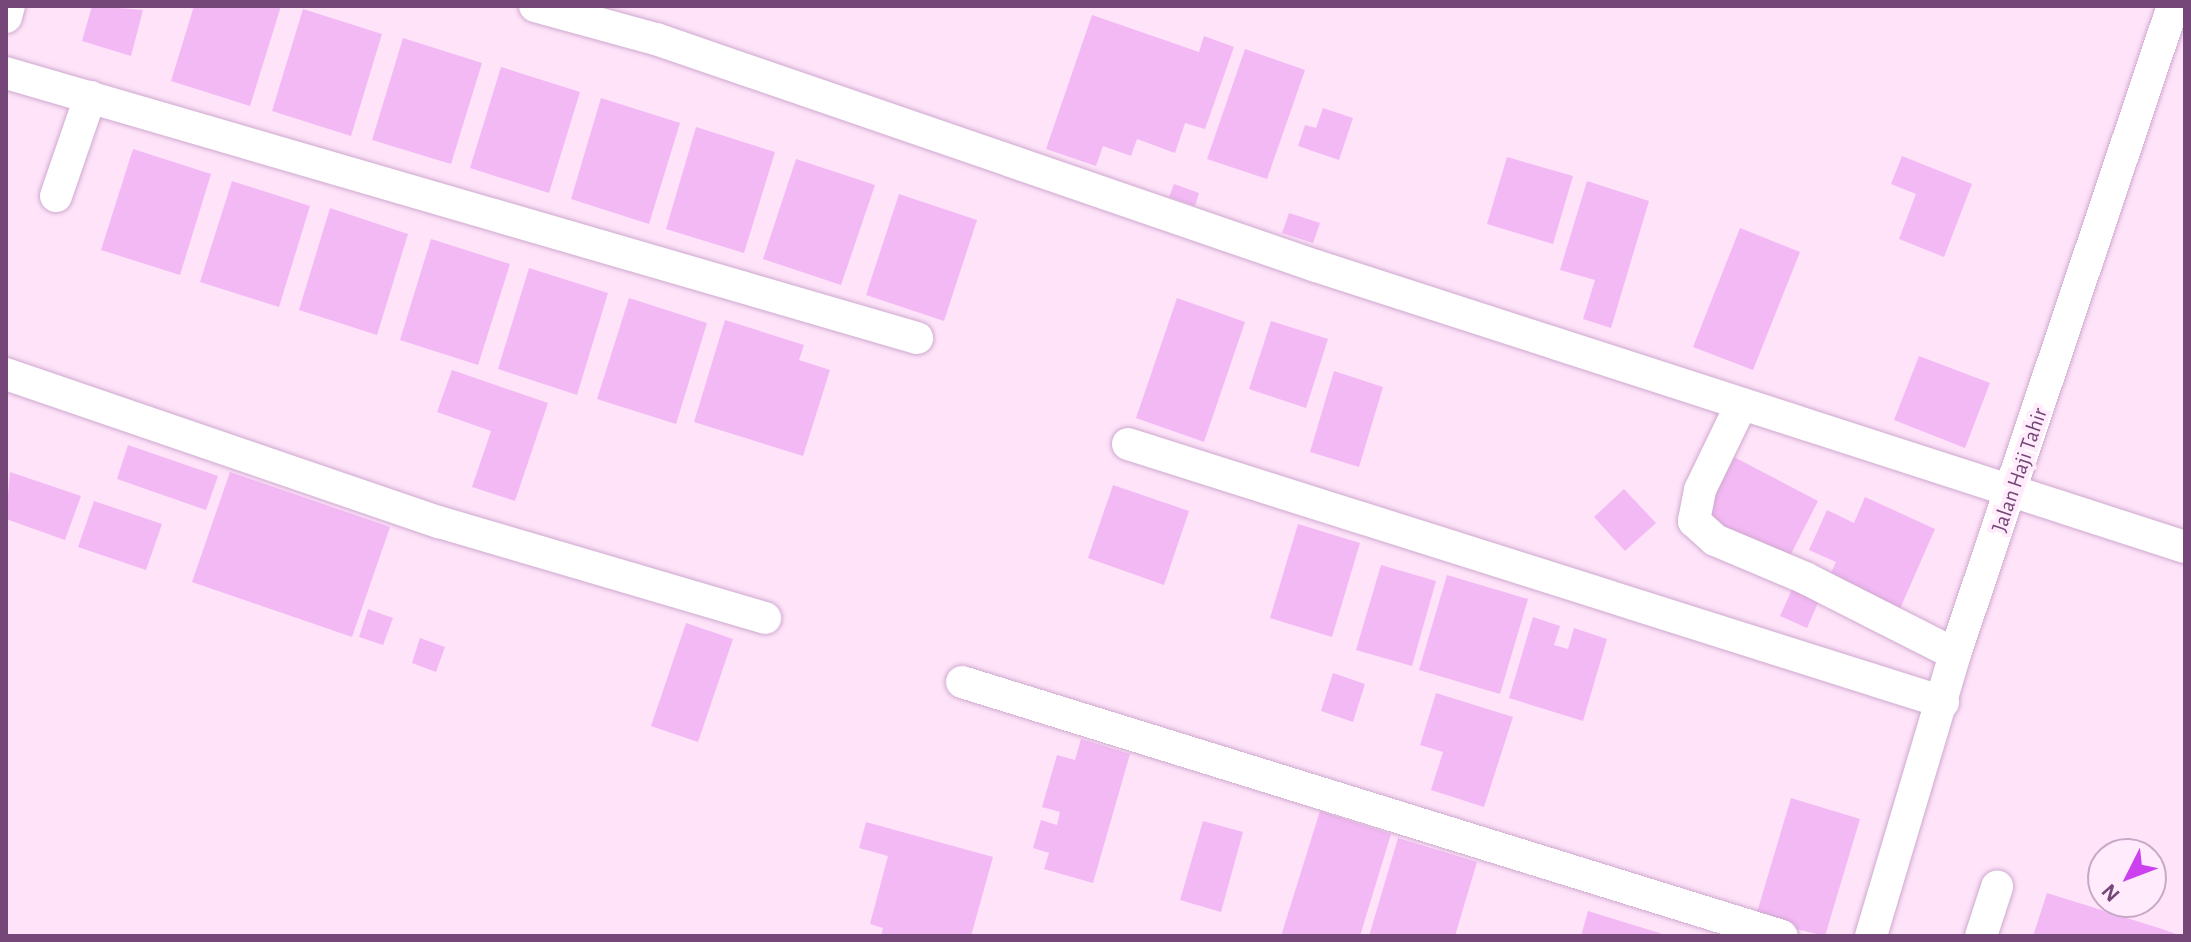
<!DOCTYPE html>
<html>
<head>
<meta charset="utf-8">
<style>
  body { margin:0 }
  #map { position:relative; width:2191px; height:942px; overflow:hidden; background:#fee3f9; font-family:"Alegreya Sans",sans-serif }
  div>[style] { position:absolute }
  .building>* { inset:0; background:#f3b9f5 }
  .roads { filter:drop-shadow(0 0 2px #cfa9cf) drop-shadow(0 0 2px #cfa9cf) }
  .street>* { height:32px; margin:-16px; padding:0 16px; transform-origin:16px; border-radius:16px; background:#fff }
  span { translate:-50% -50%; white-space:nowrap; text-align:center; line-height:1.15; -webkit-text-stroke:8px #ffebfb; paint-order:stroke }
  .street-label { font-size:22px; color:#744778 }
  .frame { position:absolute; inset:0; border:8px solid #744778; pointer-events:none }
  .north { position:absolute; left:2087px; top:838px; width:80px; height:80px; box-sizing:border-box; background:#ffebfb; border:2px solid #c7a9c7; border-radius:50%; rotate:228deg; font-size:22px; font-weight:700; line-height:32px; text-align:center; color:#744778 }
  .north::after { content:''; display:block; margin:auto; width:28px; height:36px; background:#cc40f0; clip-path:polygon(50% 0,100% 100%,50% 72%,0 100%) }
</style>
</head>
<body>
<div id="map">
  <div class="building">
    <i style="clip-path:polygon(92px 6px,143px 10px,131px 56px,82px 41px)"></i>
    <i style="clip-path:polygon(194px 6px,281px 6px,250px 106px,171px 81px)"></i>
    <i style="clip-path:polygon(303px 9px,382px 34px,351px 136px,272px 111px)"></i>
    <i style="clip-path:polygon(1092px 15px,1199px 52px,1204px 36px,1234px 47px,1205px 129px,1185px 123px,1175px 153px,1137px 139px,1131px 156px,1103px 146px,1096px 166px,1046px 149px)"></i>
    <i style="clip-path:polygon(403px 38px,482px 63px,451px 164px,372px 140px)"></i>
    <i style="clip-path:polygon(1245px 49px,1305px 70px,1267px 179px,1207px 159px)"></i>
    <i style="clip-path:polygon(501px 67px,580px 92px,549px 193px,470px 168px)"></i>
    <i style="clip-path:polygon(601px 98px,680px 123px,649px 224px,571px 199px)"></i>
    <i style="clip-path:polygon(1323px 108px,1353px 118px,1339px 160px,1298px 146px,1305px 125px,1316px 128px)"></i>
    <i style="clip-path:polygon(696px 127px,775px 152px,744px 253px,666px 229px)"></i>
    <i style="clip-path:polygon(133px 149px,211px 174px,180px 275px,101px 250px)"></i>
    <i style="clip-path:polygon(1902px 156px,1972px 184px,1944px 257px,1899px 239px,1916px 194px,1891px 184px)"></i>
    <i style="clip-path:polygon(1507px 157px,1573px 176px,1553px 244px,1487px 224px)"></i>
    <i style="clip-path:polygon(796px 159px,875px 185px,841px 285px,763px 259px)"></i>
    <i style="clip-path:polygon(232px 181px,310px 206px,279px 307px,200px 282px)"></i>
    <i style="clip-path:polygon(1587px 181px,1649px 201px,1611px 328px,1583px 319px,1595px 280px,1560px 270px)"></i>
    <i style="clip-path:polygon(1174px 184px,1199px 193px,1195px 206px,1169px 197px)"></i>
    <i style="clip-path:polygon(899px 194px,977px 220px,944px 321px,866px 295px)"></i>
    <i style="clip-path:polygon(330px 208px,408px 234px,377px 335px,299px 310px)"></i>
    <i style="clip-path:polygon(1289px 213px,1320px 223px,1313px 243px,1282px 233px)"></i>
    <i style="clip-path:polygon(1740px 228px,1800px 252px,1753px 370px,1693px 347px)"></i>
    <i style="clip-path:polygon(431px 239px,510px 264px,478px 365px,400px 340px)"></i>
    <i style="clip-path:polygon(529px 268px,608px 293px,577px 395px,498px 369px)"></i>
    <i style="clip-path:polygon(629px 298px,707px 323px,676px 424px,597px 399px)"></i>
    <i style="clip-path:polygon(1177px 298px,1245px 322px,1204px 442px,1136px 418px)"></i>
    <i style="clip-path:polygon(725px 320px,804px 345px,799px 360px,830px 370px,803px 456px,694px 422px)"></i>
    <i style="clip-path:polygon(1271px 321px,1328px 339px,1306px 408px,1249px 389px)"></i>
    <i style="clip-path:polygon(1919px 356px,1990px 383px,1965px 448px,1894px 420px)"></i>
    <i style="clip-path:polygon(452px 370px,548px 403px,515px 501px,472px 487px,491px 431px,437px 412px)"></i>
    <i style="clip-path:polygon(1334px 371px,1383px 387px,1359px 467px,1310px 452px)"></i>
    <i style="clip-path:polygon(128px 445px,218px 476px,206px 510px,117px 479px)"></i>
    <i style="clip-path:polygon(1734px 457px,1818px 501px,1788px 560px,1704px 517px)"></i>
    <i style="clip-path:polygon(10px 472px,81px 496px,65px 540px,6px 519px)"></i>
    <i style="clip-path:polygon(230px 472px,390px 527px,352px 637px,192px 582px)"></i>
    <i style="clip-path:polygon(1113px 485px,1189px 511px,1164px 585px,1088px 558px)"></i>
    <i style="clip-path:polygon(1624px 489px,1656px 523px,1625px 551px,1594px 517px)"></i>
    <i style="clip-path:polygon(1865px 497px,1935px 529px,1899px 611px,1828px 579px,1836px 562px,1809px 550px,1827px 510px,1854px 523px)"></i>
    <i style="clip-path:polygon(94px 501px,162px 524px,146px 570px,78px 547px)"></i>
    <i style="clip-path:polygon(1298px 524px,1360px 543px,1332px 637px,1270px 618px)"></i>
    <i style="clip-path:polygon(1381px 565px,1436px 581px,1412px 666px,1356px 650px)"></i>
    <i style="clip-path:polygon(1447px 575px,1528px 599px,1500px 694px,1419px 670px)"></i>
    <i style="clip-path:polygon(1794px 585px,1821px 596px,1807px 628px,1780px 616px)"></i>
    <i style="clip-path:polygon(368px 609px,393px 618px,383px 645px,359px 637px)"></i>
    <i style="clip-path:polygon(1533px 617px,1560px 626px,1554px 645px,1568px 649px,1574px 628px,1607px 639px,1583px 721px,1509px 698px)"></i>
    <i style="clip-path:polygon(686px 623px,733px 639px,698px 742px,651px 726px)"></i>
    <i style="clip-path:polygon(420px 638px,445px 647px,436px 672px,412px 663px)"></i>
    <i style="clip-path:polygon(1333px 673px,1365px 684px,1353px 722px,1321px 711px)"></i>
    <i style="clip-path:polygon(1436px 693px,1513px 717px,1484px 807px,1431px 790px,1443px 752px,1420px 745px)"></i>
    <i style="clip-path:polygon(1081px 739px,1130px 754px,1093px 883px,1044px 869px,1049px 853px,1033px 848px,1041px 820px,1057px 825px,1060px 812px,1042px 807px,1057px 755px,1075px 760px)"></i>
    <i style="clip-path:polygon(1791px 798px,1860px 819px,1825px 936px,1755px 919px)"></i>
    <i style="clip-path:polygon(1320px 811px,1391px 834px,1360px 936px,1281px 936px)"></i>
    <i style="clip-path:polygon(1203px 821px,1243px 832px,1221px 912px,1180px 900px)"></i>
    <i style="clip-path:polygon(866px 822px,993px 857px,971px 936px,881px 936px,883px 928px,870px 924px,888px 856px,859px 848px)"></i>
    <i style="clip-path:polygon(1398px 838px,1477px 862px,1455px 936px,1369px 936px)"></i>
    <i style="clip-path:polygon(2047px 893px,2162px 929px,2182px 936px,2033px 936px)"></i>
    <i style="clip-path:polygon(1588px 911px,1666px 935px,1666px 936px,1581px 936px)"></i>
  </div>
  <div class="roads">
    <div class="street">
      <i style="left:535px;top:6px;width:125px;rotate:15.3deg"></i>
      <i style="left:656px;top:39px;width:698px;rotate:18.98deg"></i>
      <i style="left:1316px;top:266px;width:913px;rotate:17.92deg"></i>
      <i style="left:6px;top:17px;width:11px;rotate:-75deg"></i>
      <i style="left:6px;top:73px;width:949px;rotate:16.22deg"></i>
      <i style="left:56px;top:196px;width:105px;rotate:-71deg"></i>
      <i style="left:6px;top:374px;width:458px;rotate:18.9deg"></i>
      <i style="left:439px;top:522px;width:340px;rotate:16.4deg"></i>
      <i style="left:1741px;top:405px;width:94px;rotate:115.8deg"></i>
      <i style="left:1700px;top:490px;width:32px;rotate:101deg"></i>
      <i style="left:1694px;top:521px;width:28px;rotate:42deg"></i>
      <i style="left:1715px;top:540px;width:98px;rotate:22.9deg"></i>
      <i style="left:1805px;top:578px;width:168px;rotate:26.9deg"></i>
      <i style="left:1128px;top:444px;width:855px;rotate:17.57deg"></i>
      <i style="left:962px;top:682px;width:858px;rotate:17.21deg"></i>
      <i style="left:1871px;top:936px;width:294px;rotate:-73.4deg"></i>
      <i style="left:1955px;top:654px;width:684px;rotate:-71.41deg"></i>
      <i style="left:1981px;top:936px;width:52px;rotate:-71.9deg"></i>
    </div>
  </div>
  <div class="street-label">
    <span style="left:2020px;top:470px;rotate:-71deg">Jalan Haji Tahir</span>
  </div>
  <div class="frame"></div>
  <div class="north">N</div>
</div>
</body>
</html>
